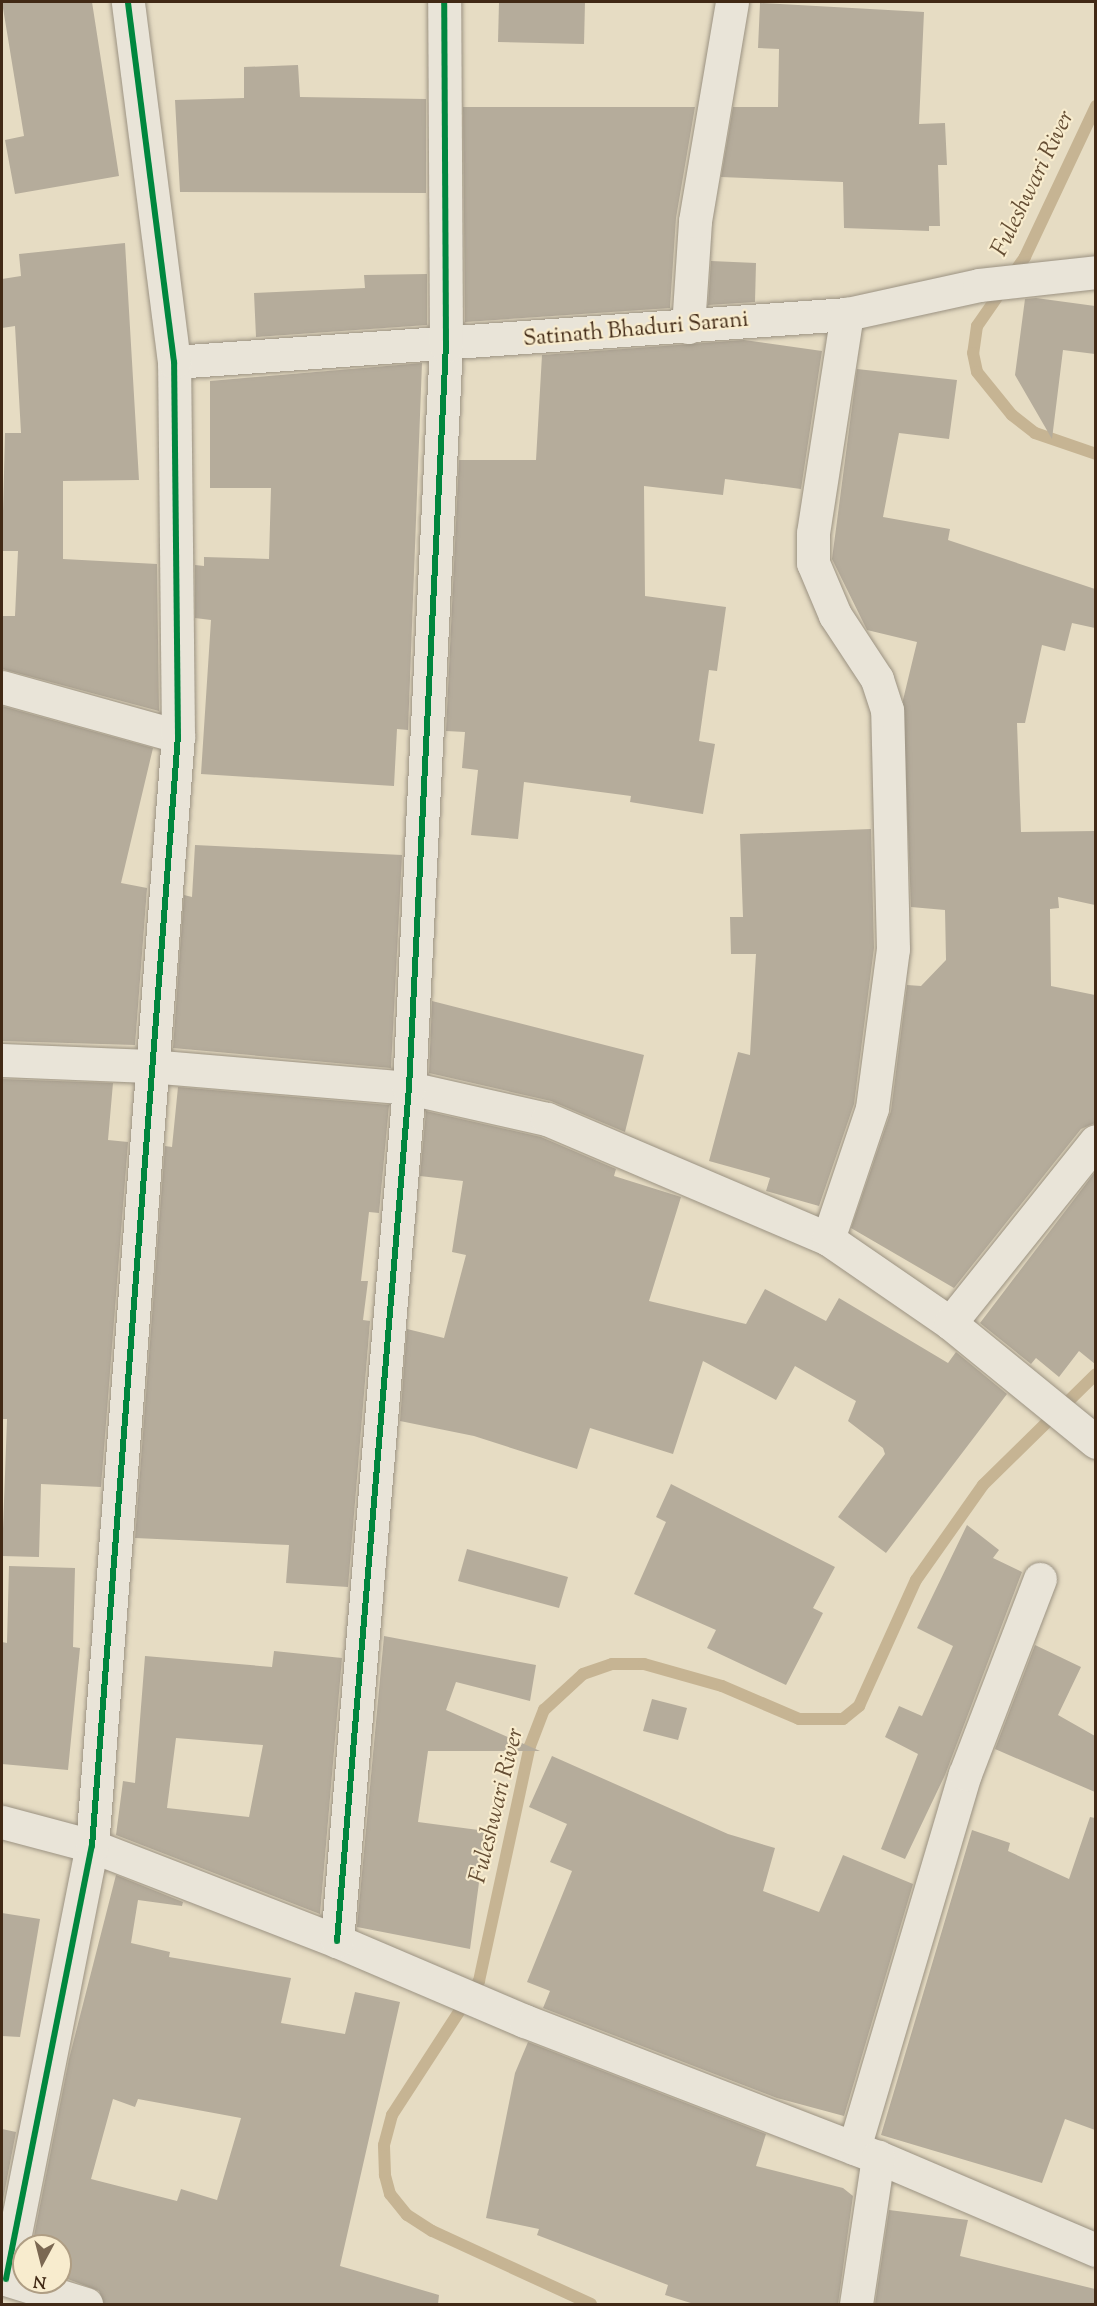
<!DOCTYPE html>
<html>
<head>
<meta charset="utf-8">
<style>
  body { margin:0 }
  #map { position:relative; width:1097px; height:2306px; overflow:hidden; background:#e6dcc3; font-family:"Sorts Mill Goudy",serif }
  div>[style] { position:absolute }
  .stream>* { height:12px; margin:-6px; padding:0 6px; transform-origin:6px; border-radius:6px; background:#c6b493 }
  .building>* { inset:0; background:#b5ac9b }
  .roads { filter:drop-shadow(0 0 2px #9b9282) drop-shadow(0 0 2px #9b9282) }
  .minor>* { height:33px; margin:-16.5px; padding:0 16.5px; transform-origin:16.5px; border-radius:16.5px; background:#e9e4d8 }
  .cycleway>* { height:6px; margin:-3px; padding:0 3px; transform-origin:3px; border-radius:3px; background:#00873e }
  span { translate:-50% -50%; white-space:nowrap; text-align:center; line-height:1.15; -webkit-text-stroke:4.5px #f8ecce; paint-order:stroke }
  .street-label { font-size:22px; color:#412915 }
  .water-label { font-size:24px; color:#654e34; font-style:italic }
  .frame { position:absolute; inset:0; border:3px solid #412915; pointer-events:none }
  .north { position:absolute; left:12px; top:2234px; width:60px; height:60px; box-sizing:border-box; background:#f8ecce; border:2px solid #af9e84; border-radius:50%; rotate:187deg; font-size:16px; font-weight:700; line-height:24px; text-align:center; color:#412915 }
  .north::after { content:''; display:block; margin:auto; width:21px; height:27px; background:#7b6852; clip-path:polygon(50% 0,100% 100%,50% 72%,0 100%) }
</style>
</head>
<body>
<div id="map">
  <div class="stream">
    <i style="left:1096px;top:106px;width:167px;rotate:115.2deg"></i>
    <i style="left:1025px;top:257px;width:84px;rotate:124.8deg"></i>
    <i style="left:977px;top:326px;width:27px;rotate:98deg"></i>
    <i style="left:973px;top:353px;width:19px;rotate:78deg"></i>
    <i style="left:977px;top:372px;width:55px;rotate:50.9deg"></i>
    <i style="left:1012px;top:415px;width:29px;rotate:38deg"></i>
    <i style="left:1035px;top:433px;width:65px;rotate:19deg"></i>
    <i style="left:591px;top:2304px;width:175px;rotate:-155.3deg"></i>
    <i style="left:432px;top:2231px;width:30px;rotate:-147deg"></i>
    <i style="left:407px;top:2215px;width:27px;rotate:-129deg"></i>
    <i style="left:390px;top:2194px;width:20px;rotate:-105deg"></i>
    <i style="left:385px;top:2175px;width:30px;rotate:-92deg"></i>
    <i style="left:384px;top:2145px;width:31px;rotate:-75deg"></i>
    <i style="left:392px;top:2115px;width:160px;rotate:-57deg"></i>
    <i style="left:479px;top:1981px;width:240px;rotate:-77.8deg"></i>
    <i style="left:530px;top:1746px;width:39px;rotate:-69deg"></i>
    <i style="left:544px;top:1710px;width:53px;rotate:-42.7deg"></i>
    <i style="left:583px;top:1674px;width:31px;rotate:-19deg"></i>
    <i style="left:612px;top:1664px;width:32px"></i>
    <i style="left:644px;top:1664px;width:81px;rotate:15.8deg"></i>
    <i style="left:722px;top:1686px;width:84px;rotate:23.2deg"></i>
    <i style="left:799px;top:1719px;width:44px"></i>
    <i style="left:843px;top:1719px;width:21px;rotate:-39deg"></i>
    <i style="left:859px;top:1706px;width:138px;rotate:-65.7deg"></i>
    <i style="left:916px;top:1580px;width:116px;rotate:-54.8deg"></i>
    <i style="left:983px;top:1485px;width:158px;rotate:-44.5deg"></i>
  </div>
  <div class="building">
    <i style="clip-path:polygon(2px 2px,92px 2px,119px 176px,15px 194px,5px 140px,24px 136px)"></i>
    <i style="clip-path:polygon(499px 2px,585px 2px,584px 44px,498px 42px)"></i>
    <i style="clip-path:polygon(760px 3px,924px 12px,919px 124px,945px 123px,947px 165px,938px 165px,940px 226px,929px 226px,929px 231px,844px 228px,843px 182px,721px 177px,733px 107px,778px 107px,779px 49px,758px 48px)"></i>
    <i style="clip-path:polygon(298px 65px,300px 97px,426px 99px,426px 193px,180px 192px,175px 100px,244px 98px,244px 67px)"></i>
    <i style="clip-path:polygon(463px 107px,695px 107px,676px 218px,670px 308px,465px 322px)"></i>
    <i style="clip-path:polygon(125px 243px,139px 480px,63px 481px,63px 559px,157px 564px,159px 711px,2px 669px,2px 616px,15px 616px,18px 551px,2px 551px,5px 433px,21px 433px,15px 326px,2px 328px,2px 279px,21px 276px,19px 254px)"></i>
    <i style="clip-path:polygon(711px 261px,756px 263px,755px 302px,708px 305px)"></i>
    <i style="clip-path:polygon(427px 274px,427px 325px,256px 337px,254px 293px,365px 288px,364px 275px)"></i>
    <i style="clip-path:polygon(1036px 298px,1095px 306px,1095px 354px,1063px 350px,1052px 439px,1015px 375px,1025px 299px)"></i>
    <i style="clip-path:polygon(744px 340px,822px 351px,801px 489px,725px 479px,723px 495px,644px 486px,645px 596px,726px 607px,717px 671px,709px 670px,699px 741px,715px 744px,703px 814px,630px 802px,631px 796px,524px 782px,518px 839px,471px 835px,478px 770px,462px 768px,465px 732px,446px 731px,459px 460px,536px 460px,542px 355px)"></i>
    <i style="clip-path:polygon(422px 363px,408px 730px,397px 729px,394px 786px,201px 774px,211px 620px,195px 618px,195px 565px,204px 566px,204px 557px,269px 559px,271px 488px,210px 488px,210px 381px)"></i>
    <i style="clip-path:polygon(857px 369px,957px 380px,949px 439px,899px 433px,883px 517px,950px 529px,948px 540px,1095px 589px,1095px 628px,1072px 623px,1065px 651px,1042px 645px,1025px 723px,1017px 723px,1021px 832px,1095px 831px,1095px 905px,1058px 897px,1059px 908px,1050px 909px,1051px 986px,1095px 995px,1095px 1123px,1081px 1129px,954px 1288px,851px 1228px,891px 1111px,907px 985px,921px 986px,946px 960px,945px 910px,911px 907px,903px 700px,917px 642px,867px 630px,832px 559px)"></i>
    <i style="clip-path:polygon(2px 706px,153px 748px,121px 883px,147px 888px,135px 1045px,2px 1041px)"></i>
    <i style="clip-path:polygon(871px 829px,874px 948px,854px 1104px,819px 1206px,766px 1191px,770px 1178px,709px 1161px,738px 1052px,750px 1055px,756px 954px,731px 954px,730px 917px,743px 917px,740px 834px)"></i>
    <i style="clip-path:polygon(195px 845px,402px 855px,391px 1068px,173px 1048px,184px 895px,192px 897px)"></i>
    <i style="clip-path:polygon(432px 1001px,644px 1055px,625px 1132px,551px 1101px,429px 1073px)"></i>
    <i style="clip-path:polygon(2px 1079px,113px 1083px,108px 1140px,128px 1142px,101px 1487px,41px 1484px,39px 1557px,2px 1556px,7px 1419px,2px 1419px)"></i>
    <i style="clip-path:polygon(178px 1087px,389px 1105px,379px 1213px,369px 1212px,361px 1281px,368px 1281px,363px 1320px,370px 1321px,348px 1587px,286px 1583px,289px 1545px,135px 1538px,165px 1146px,172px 1147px)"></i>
    <i style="clip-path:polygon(426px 1111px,541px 1137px,616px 1169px,614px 1176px,681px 1197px,649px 1301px,746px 1324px,765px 1289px,826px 1321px,839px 1298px,948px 1363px,956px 1352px,1007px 1394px,886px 1553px,838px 1517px,885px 1454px,883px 1448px,848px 1421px,856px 1401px,795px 1366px,776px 1400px,703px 1361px,673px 1454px,590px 1428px,577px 1469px,474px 1436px,400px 1421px,407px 1329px,444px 1338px,466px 1255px,452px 1252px,463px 1181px,420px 1176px)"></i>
    <i style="clip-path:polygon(1095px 1172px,1095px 1364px,1079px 1351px,1059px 1377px,1036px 1358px,1031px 1364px,980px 1323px)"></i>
    <i style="clip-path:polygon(671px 1484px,835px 1567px,813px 1608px,823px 1613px,786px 1685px,707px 1648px,716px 1630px,634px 1594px,666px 1522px,656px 1517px)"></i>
    <i style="clip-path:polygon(967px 1525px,999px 1550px,993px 1558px,1022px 1572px,945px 1775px,905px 1859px,881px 1849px,918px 1754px,885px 1737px,899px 1706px,922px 1716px,953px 1646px,917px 1628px)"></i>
    <i style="clip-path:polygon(467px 1549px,568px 1577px,559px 1608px,458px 1581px)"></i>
    <i style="clip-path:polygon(9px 1566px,75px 1568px,73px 1647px,80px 1648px,68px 1770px,2px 1764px,2px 1642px,7px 1643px)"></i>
    <i style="clip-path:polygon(384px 1636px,536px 1665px,530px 1701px,456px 1682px,446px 1710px,540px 1751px,428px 1751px,418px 1822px,486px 1831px,470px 1949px,357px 1927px)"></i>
    <i style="clip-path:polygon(1035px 1645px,1081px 1667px,1058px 1715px,1095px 1736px,1095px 1792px,995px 1749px)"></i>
    <i style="clip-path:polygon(evenodd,274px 1651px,342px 1658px,320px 1914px,116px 1835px,123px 1781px,135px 1783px,145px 1656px,272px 1667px,274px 1651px,176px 1738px,263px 1745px,249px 1817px,167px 1808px,176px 1738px)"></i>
    <i style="clip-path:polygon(652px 1699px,687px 1708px,678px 1740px,643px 1731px)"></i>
    <i style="clip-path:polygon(552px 1756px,728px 1834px,775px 1848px,763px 1891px,819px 1912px,843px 1855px,913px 1884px,844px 2116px,777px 2098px,543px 2008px,550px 1991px,527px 1982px,572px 1871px,550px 1862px,567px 1824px,529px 1807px)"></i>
    <i style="clip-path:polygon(1090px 1817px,1095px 1818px,1095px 2130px,1065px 2119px,1042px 2183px,881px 2135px,972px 1830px,1010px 1843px,1008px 1851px,1069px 1879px)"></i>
    <i style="clip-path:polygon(evenodd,116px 1875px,183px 1902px,182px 1906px,138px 1900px,131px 1943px,170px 1952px,169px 1957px,291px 1978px,281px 2023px,345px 2034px,355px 1992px,400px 2002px,340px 2266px,439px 2295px,438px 2304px,104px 2304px,99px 2291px,60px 2276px,60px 2246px,32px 2246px,69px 2059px,116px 1875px,113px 2099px,135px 2107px,138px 2099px,241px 2118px,217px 2200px,181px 2189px,177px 2201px,91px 2179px,113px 2099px)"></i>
    <i style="clip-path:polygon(2px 1913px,40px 1919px,20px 2037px,2px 2036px)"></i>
    <i style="clip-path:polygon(528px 2042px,766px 2134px,756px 2166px,843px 2188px,853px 2196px,838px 2304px,694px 2304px,665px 2295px,668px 2285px,537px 2235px,539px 2229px,486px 2218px,515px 2073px)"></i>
    <i style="clip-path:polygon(2px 2129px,16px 2132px,2px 2205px)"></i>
    <i style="clip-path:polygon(889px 2210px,968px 2220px,960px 2256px,1095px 2289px,1095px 2304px,875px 2304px)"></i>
  </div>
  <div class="roads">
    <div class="minor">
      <i style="left:688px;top:327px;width:106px;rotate:-86.2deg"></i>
      <i style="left:695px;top:221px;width:222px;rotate:-80.4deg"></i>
      <i style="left:174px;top:362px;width:675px;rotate:-4.08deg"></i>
      <i style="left:847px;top:314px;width:135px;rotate:-12.4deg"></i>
      <i style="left:979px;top:285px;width:118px;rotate:-6.3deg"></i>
      <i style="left:2px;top:687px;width:183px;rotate:15.6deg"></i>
      <i style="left:2px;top:1060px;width:147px;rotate:2.3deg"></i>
      <i style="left:149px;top:1066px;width:261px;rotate:4.8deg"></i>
      <i style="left:409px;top:1088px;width:141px;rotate:12.7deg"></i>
      <i style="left:547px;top:1119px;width:306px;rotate:23.1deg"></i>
      <i style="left:828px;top:1239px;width:148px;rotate:34.5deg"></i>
      <i style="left:950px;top:1323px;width:188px;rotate:39.2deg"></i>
      <i style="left:828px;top:1239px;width:138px;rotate:-71.4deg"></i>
      <i style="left:872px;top:1108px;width:160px;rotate:-82.5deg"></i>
      <i style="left:893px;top:949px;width:239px;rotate:-91.4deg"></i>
      <i style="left:887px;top:710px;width:33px;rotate:-108deg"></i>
      <i style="left:877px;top:679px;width:77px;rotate:-123.3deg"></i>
      <i style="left:835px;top:615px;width:56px;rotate:-112.9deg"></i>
      <i style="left:813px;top:563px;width:30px;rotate:-90deg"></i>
      <i style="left:813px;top:533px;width:222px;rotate:-81.2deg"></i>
      <i style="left:950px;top:1323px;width:233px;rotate:-51.3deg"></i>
      <i style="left:2px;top:1822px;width:93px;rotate:14.9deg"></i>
      <i style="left:92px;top:1846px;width:263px;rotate:21.2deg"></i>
      <i style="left:337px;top:1941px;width:204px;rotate:23.1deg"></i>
      <i style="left:525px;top:2021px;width:378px;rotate:21.1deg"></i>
      <i style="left:878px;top:2157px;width:237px;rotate:23.1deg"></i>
      <i style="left:337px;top:1941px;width:856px;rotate:-85.18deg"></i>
      <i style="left:409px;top:1088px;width:743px;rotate:-87.15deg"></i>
      <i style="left:446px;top:346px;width:344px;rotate:-90.3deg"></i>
      <i style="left:854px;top:2148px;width:390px;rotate:-73.5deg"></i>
      <i style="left:965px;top:1774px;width:209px;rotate:-69deg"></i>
      <i style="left:2px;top:2278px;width:88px;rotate:17.2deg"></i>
      <i style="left:6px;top:2279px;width:441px;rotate:-78.8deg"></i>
      <i style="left:92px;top:1846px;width:1113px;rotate:-85.57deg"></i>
      <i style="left:178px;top:736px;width:374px;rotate:-90.6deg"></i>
      <i style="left:174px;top:362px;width:363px;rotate:-97.3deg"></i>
      <i style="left:856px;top:2304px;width:149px;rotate:-81.5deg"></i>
    </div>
  </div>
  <div class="cycleway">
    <i style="left:337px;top:1941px;width:856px;rotate:-85.18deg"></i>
    <i style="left:409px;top:1088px;width:743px;rotate:-87.15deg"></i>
    <i style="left:446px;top:346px;width:344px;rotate:-90.3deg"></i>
    <i style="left:6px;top:2279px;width:441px;rotate:-78.8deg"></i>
    <i style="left:92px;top:1846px;width:1113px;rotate:-85.57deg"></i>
    <i style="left:178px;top:736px;width:374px;rotate:-90.6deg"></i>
    <i style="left:174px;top:362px;width:363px;rotate:-97.3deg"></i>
  </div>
  <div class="street-label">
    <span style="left:636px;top:331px;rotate:-5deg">Satinath Bhaduri Sarani</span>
  </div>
  <div class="water-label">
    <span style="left:1034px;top:184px;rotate:-64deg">Fuleshwari River</span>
    <span style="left:498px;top:1806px;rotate:-76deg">Fuleshwari River</span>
  </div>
  <div class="frame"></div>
  <div class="north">N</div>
</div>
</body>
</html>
